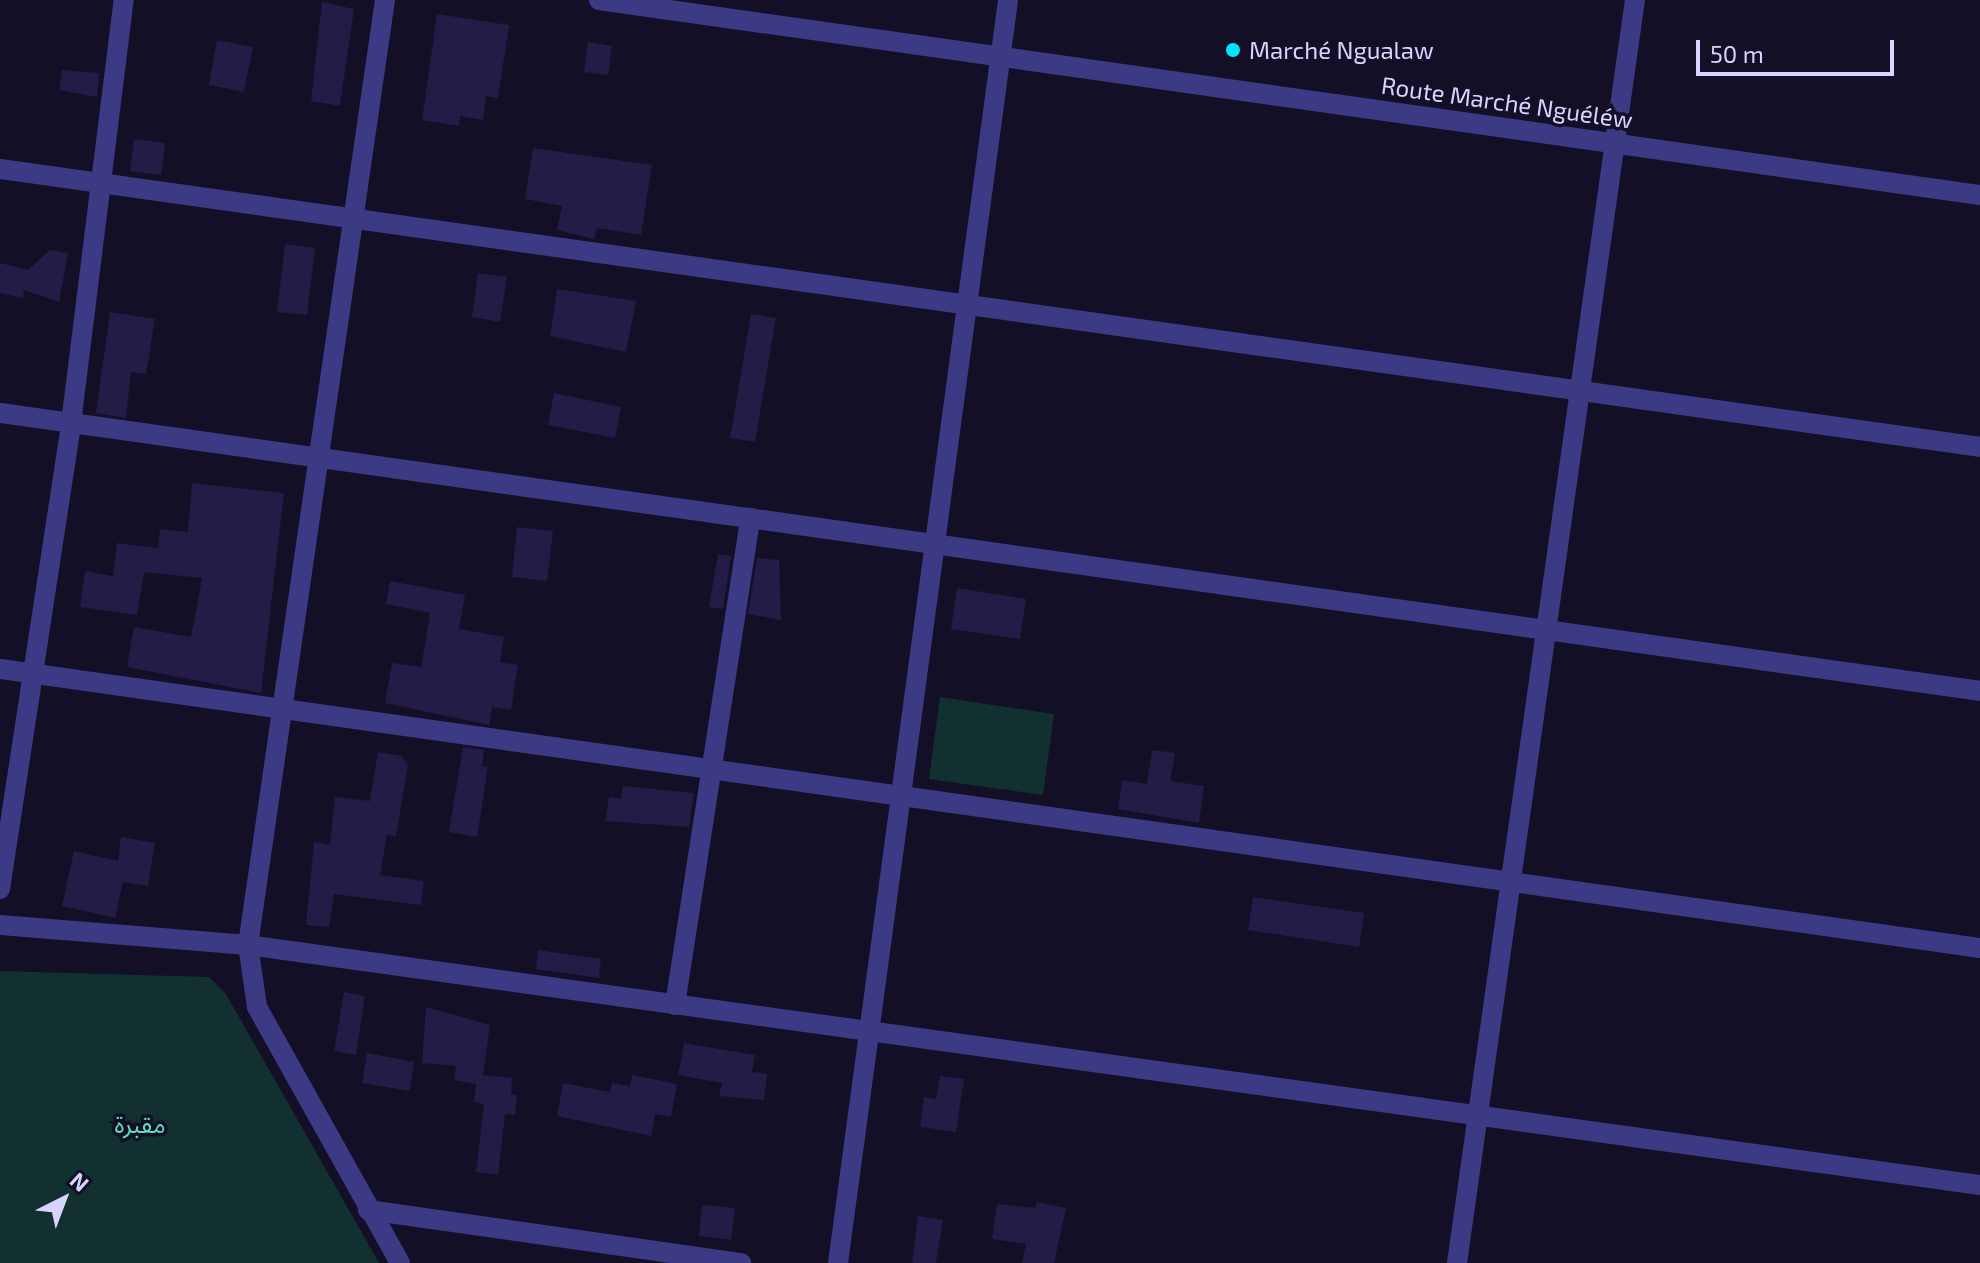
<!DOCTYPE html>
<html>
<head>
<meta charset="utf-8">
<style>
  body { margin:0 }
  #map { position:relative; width:1980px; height:1263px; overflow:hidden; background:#130f26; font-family:"Exo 2","Noto Sans Arabic",sans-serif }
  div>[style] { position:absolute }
  .green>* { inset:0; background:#12302f }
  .building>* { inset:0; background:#241b47 }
  .street>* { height:20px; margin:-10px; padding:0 10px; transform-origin:10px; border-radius:10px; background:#3d3a85 }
  .dots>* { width:22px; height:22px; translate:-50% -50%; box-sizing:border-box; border:4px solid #130f26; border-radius:50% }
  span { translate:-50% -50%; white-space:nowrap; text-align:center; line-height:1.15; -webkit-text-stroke:7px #130f26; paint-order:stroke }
  .poi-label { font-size:24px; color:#d9d4ff }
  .left { translate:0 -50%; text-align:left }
  .street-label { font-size:24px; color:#d9d4ff }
  .park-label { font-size:24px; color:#5fe0c0 }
  .north { position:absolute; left:24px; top:1159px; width:80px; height:80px; -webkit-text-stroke:6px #130f26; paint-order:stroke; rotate:42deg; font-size:22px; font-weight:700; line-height:32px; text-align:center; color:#d9d4ff }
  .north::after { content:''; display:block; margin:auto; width:28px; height:36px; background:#d9d4ff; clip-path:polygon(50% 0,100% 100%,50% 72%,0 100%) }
  .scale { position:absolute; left:1696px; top:40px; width:198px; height:36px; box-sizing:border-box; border:4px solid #d9d4ff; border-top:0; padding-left:10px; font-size:24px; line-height:28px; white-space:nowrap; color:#d9d4ff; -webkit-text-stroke:6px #130f26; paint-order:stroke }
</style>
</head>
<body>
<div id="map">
  <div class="green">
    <i style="clip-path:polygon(940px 697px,1054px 714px,1043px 795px,929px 779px)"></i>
    <i style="clip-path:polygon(0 971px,209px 977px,226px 994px,379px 1263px,0 1263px)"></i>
  </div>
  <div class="building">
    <i style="clip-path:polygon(322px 2px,354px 9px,340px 106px,311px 101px)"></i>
    <i style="clip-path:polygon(437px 14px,509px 25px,498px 98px,486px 96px,483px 120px,460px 116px,459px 126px,422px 120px)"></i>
    <i style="clip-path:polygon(217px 40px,253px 47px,244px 92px,209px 85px)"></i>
    <i style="clip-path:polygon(588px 42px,612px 46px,608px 75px,584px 72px)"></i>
    <i style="clip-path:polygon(62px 70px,99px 73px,97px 97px,59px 90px)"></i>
    <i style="clip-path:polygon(134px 139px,165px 143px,161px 175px,130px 171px)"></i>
    <i style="clip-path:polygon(533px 148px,652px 165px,641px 235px,597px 228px,594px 239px,557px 230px,562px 206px,525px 199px)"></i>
    <i style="clip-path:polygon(285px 244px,315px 248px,307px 315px,277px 312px)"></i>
    <i style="clip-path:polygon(50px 250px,68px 253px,59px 302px,24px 290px,23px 298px,0 293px,0 263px,28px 270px)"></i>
    <i style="clip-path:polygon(478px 273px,507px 277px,500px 322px,472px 317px)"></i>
    <i style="clip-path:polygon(557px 289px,636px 301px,626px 352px,550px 336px)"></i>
    <i style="clip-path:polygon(110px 312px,155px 319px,146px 374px,131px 372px,126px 418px,96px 413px)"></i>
    <i style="clip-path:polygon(751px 314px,776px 318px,755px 442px,730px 438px)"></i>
    <i style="clip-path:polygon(554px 393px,621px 407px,615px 438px,548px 425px)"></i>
    <i style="clip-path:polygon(192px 483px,284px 493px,261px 693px,127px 667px,134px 627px,191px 637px,202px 578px,144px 572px,137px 615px,80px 607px,85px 571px,113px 576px,117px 543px,158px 548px,160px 529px,188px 532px)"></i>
    <i style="clip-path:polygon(517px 527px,553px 531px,547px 581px,512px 577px)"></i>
    <i style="clip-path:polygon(718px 554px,731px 556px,723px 609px,709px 607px)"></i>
    <i style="clip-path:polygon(757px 558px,779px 560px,781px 620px,748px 614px)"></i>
    <i style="clip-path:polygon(390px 581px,465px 595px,459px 629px,504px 637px,500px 662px,518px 665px,511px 710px,492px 707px,489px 725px,385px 703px,392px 663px,421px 667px,430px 613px,386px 604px)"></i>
    <i style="clip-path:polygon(957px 588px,1026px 599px,1020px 639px,951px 629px)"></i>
    <i style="clip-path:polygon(463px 747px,484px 750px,482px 766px,488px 767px,477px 837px,449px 832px)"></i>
    <i style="clip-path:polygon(1152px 750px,1175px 753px,1170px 781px,1204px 786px,1199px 823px,1118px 809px,1122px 780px,1147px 784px)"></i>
    <i style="clip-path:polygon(378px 752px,402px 756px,408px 766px,396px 836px,387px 835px,380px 875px,424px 881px,421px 905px,334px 894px,329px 927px,306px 925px,314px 842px,330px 845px,335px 797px,370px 801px)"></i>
    <i style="clip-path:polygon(623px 786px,694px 793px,689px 827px,605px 821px,609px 797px,621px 799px)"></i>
    <i style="clip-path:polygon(121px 837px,155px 843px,148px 886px,123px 882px,115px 918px,62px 906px,74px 851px,118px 861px)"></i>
    <i style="clip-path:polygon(1253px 897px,1364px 913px,1359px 947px,1248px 930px)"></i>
    <i style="clip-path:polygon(538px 950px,601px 959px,599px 978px,536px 969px)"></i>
    <i style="clip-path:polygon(344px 992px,365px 996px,356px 1055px,334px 1051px)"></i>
    <i style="clip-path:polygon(426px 1007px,490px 1025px,483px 1075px,512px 1078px,511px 1094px,517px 1095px,515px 1115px,505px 1114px,498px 1175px,476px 1172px,484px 1104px,474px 1102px,476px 1084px,454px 1080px,456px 1066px,422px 1063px)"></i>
    <i style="clip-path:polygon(684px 1043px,755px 1055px,752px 1072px,767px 1074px,764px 1100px,719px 1096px,722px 1083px,678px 1075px)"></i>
    <i style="clip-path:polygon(367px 1053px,414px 1062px,410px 1091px,362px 1083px)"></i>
    <i style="clip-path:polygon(632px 1075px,677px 1084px,671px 1117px,655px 1114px,651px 1136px,557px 1116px,563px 1083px,610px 1092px,612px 1083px,630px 1086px)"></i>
    <i style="clip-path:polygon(940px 1076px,964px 1079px,956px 1132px,920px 1127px,924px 1097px,936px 1099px)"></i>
    <i style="clip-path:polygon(1037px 1202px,1066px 1208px,1054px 1263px,1022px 1263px,1026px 1244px,992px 1239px,997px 1204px,1035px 1208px)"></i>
    <i style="clip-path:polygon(702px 1205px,735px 1208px,731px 1240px,699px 1236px)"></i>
    <i style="clip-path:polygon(918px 1216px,943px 1220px,936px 1263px,912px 1263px)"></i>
  </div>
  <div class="street">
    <i style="left:385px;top:0;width:955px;rotate:98.25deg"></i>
    <i style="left:248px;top:945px;width:63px;rotate:81.7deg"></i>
    <i style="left:257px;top:1007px;width:293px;rotate:60.8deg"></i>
    <i style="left:599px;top:0;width:1395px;rotate:8.04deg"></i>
    <i style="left:0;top:169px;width:1999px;rotate:7.99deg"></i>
    <i style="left:0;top:413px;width:1999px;rotate:7.99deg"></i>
    <i style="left:0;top:669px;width:2000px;rotate:8.02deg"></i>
    <i style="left:0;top:889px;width:471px;rotate:-81.3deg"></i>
    <i style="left:71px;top:423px;width:426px;rotate:-82.9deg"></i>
    <i style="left:0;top:925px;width:249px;rotate:4.6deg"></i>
    <i style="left:248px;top:945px;width:1749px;rotate:7.89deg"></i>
    <i style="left:675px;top:1005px;width:493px;rotate:-81.2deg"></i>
    <i style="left:368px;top:1210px;width:377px;rotate:8.1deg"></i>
    <i style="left:838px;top:1263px;width:1274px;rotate:-82.33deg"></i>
    <i style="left:1457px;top:1263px;width:1275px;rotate:-81.98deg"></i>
  </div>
  <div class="dots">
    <i style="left:1233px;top:50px;background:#00e5ff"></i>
  </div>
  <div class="poi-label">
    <span class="left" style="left:1249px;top:50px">Marché Ngualaw</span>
  </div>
  <div class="street-label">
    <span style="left:1507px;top:102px;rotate:8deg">Route Marché Nguéléw</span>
  </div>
  <div class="park-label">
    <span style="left:140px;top:1124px">مقبرة</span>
  </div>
  <div class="north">N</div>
  <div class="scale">50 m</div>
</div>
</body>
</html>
